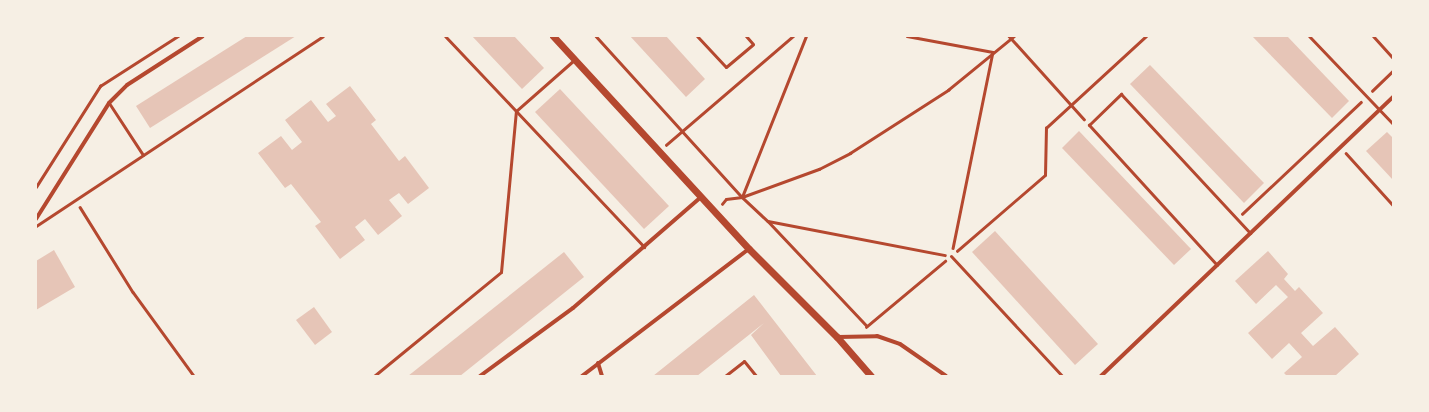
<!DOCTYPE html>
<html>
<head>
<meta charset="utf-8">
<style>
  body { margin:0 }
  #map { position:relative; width:1429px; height:412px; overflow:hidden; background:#f6efe4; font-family:Literata,serif }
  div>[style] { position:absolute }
  .building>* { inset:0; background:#e6c5b7 }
  .path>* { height:2.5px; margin:-1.25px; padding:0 1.25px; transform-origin:1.25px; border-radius:1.25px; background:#b5482f }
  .service>* { height:3px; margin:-1.5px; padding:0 1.5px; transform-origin:1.5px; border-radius:1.5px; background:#b5482f }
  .minor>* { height:4px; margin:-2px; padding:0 2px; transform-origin:2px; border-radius:2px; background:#b5482f }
  .tertiary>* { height:7px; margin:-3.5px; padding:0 3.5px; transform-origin:3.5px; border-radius:3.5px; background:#b5482f }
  span { translate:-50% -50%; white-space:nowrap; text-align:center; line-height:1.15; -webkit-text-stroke:4px #f6efe4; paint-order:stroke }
  .frame { position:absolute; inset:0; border:37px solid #f6efe4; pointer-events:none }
</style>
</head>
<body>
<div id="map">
  <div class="building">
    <i style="clip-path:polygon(247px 36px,296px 36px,150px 128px,136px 106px)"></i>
    <i style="clip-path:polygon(472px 36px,514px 36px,544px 68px,522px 89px)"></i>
    <i style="clip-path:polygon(630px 36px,666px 36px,705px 79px,686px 97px)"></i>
    <i style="clip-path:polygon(1252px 36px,1287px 36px,1349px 101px,1332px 118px)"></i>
    <i style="clip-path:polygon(1150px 65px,1264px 183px,1244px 203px,1130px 84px)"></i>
    <i style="clip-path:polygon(350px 86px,376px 120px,371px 124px,399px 161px,405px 156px,429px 188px,408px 204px,399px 193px,389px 200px,402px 216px,378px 235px,365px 219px,355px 227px,365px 240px,340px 259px,315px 226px,321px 222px,291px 184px,285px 188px,258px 153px,281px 136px,292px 150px,302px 142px,285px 120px,311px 100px,328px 122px,336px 116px,326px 104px)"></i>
    <i style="clip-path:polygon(560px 89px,669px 206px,644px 229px,535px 112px)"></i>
    <i style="clip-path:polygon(1079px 131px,1191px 249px,1174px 265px,1062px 148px)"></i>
    <i style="clip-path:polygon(1387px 132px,1393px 138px,1393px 180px,1366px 151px)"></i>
    <i style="clip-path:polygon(995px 231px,1098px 344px,1075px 365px,972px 252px)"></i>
    <i style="clip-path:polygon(54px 250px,75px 287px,36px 310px,36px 261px)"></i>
    <i style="clip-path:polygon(1268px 251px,1288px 274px,1284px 279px,1295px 291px,1299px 287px,1323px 313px,1301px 333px,1313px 346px,1335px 327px,1359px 354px,1335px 376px,1287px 376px,1284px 373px,1302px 357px,1289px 343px,1272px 359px,1248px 333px,1288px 297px,1276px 285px,1256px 304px,1235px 281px)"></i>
    <i style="clip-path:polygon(564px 252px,584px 277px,460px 376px,408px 376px)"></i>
    <i style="clip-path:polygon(754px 295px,817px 376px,781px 376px,751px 335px,764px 323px,697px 376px,653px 376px)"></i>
    <i style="clip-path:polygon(314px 307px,332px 332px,315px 345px,296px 320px)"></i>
  </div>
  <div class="path">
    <i style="left:596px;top:36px;width:217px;rotate:47.8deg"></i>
    <i style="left:742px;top:197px;width:35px;rotate:43deg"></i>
    <i style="left:768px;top:221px;width:144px;rotate:46.7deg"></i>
    <i style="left:907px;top:36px;width:87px;rotate:10.5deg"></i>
    <i style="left:993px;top:52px;width:200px;rotate:101.5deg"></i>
    <i style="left:1009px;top:36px;width:112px;rotate:47.9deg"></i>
    <i style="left:1372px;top:91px;width:29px;rotate:-44deg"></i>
    <i style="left:666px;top:145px;width:167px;rotate:-40.6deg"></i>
    <i style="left:1346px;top:153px;width:70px;rotate:47.9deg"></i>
    <i style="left:36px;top:187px;width:120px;rotate:-57.6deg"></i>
    <i style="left:100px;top:86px;width:93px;rotate:-32.7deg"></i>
    <i style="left:742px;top:197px;width:173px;rotate:-68.3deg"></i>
    <i style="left:722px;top:204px;width:6px;rotate:-51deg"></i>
    <i style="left:726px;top:199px;width:16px;rotate:-7deg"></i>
    <i style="left:742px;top:197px;width:82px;rotate:-20deg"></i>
    <i style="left:819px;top:169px;width:35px;rotate:-27deg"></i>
    <i style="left:850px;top:153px;width:117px;rotate:-32.7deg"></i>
    <i style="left:948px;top:90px;width:85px;rotate:-39.3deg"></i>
    <i style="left:80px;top:207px;width:100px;rotate:58.1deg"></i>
    <i style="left:133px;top:292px;width:104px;rotate:54deg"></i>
    <i style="left:1242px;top:214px;width:163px;rotate:-43.3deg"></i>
    <i style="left:768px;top:221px;width:180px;rotate:10.9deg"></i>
    <i style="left:957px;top:251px;width:116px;rotate:-40.8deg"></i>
    <i style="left:1045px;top:175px;width:47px;rotate:-88.8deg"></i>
    <i style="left:1046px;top:128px;width:136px;rotate:-42.6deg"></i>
    <i style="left:866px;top:327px;width:103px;rotate:-39.9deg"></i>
  </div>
  <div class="service">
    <i style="left:697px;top:36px;width:42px;rotate:46.9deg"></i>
    <i style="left:726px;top:67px;width:35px;rotate:-40deg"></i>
    <i style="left:753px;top:44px;width:11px;rotate:-131deg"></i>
    <i style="left:1309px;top:36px;width:122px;rotate:46.3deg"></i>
    <i style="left:1373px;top:36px;width:30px;rotate:48deg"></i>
    <i style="left:574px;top:60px;width:77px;rotate:138.7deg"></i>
    <i style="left:516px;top:111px;width:187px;rotate:46.7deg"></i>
    <i style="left:109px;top:103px;width:62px;rotate:56.8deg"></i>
    <i style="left:36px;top:226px;width:344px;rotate:-33.5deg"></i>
    <i style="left:951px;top:256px;width:163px;rotate:47.2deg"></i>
    <i style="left:1217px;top:265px;width:190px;rotate:-132.4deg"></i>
    <i style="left:1089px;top:125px;width:45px;rotate:-44.1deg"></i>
    <i style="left:1121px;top:94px;width:190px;rotate:47.1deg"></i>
    <i style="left:374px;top:376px;width:164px;rotate:-39.3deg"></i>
    <i style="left:501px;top:272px;width:162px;rotate:-84.7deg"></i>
    <i style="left:516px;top:111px;width:103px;rotate:-133.4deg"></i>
    <i style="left:725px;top:376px;width:24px;rotate:-38deg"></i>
    <i style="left:744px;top:361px;width:19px;rotate:51deg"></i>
  </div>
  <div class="minor">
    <i style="left:36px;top:219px;width:137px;rotate:-57.8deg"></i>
    <i style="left:109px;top:103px;width:25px;rotate:-45deg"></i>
    <i style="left:127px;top:85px;width:90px;rotate:-32.8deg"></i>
    <i style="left:838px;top:337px;width:39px;rotate:-1deg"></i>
    <i style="left:877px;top:336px;width:24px;rotate:19deg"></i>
    <i style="left:900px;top:344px;width:56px;rotate:34.8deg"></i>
    <i style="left:598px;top:363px;width:14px;rotate:73deg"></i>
    <i style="left:480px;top:376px;width:115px;rotate:-36.2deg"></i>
    <i style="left:573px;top:308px;width:169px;rotate:-40.9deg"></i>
    <i style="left:582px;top:376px;width:210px;rotate:-37.3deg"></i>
    <i style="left:1101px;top:376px;width:404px;rotate:-43.7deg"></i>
  </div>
  <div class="tertiary">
    <i style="left:553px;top:36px;width:289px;rotate:47.4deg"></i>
    <i style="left:749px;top:249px;width:124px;rotate:45deg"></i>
    <i style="left:837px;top:337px;width:52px;rotate:48.9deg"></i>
  </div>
  <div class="frame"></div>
</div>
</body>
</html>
